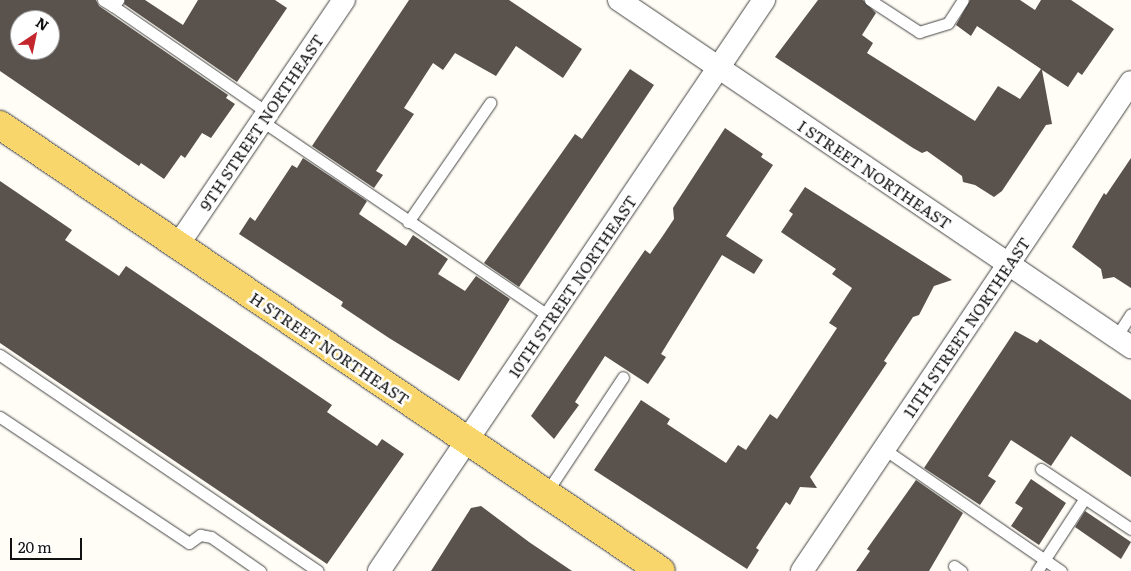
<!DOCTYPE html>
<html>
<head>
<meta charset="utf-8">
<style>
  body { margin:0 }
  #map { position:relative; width:1131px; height:571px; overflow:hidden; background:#fffdf5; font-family:Literata,serif }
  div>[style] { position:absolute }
  .building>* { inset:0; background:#5a524d }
  .roads { filter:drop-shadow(0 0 1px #444) drop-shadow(0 0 1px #444) }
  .lane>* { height:11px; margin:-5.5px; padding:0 5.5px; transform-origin:5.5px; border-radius:5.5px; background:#fff }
  .street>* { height:22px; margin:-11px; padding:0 11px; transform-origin:11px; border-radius:11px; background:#fff }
  .primary>* { height:28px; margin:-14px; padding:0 14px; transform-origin:14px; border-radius:14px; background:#f9d66b }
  span { translate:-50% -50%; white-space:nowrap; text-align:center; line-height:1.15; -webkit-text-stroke:5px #fff; paint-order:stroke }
  .street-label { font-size:16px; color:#111 }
  .north { position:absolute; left:10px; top:10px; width:50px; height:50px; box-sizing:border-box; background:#fff; border:1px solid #a0a0a0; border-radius:50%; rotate:34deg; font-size:14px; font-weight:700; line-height:20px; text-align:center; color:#111 }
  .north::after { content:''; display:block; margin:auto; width:18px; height:22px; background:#c4262e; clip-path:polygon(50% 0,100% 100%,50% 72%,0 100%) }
  .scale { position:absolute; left:10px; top:538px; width:72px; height:22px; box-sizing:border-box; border:2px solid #111; border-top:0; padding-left:6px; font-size:15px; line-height:18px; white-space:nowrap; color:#111; -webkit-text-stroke:4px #fff; paint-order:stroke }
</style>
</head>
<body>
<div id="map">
  <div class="building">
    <i style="clip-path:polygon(evenodd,0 0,96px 0,99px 6px,228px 95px,226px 98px,235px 104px,211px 138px,202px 133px,185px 158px,181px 155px,164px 179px,141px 163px,139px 166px,0 71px,0 0,20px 20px,50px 20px,50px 50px,20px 50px,20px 20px)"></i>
    <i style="clip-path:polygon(125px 0,145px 0,183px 25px,198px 0,275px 0,287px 8px,237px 82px,124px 4px)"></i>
    <i style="clip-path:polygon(409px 0,509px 0,582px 49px,563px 78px,516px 46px,496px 76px,455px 53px,443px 70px,433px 63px,404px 108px,414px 114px,376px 171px,383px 175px,374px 188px,312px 146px)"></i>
    <i style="clip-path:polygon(818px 0,863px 0,876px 13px,862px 35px,873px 43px,867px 53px,975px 121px,998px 86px,1020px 99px,1041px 69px,977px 26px,971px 36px,956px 25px,970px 0,1020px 0,1035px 10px,1041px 0,1071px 0,1114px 29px,1082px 75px,1078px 72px,1068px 87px,1042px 70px,1052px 124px,1046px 125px,1002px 191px,994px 197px,975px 185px,963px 182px,962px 176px,927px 151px,922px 153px,913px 148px,775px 57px)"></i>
    <i style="clip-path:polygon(630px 69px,654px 85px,519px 287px,484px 263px,575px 134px,582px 139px)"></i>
    <i style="clip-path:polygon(725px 128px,763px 154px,761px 157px,773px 165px,726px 236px,763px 260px,754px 274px,722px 255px,661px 354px,666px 357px,648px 384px,605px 356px,575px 402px,579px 405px,554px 439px,531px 416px,645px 250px,650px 254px,662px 237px,674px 219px,673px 208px)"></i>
    <i style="clip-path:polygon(303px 158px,367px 201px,359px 214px,406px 246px,413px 235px,448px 259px,438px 274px,465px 291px,476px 276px,510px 299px,459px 381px,389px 338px,341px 306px,343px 302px,239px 234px,250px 217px,255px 221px,292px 165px,297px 168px)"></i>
    <i style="clip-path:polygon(1131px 158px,1131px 288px,1114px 277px,1103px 279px,1101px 269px,1072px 247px,1104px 193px,1106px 195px)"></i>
    <i style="clip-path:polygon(0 181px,72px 230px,65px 240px,119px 276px,126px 266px,332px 405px,327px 412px,377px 446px,382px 439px,404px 454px,327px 564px,0 343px)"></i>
    <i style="clip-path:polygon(805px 187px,952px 280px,934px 286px,919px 315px,913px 317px,884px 361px,887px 363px,810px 477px,817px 488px,800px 487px,790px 505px,786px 502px,756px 548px,759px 550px,747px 569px,594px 470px,641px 400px,670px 419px,667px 424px,726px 463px,738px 445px,746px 450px,770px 414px,777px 419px,837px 328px,829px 323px,852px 288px,832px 274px,836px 269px,781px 232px,793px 214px,789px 211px)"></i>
    <i style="clip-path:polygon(1015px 331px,1037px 343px,1040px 339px,1131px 400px,1131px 477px,1071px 436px,1051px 466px,1011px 440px,988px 476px,996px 481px,980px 505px,924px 468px)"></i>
    <i style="clip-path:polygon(1031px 479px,1066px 503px,1039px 545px,1011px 526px,1023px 508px,1015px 503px)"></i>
    <i style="clip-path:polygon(916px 480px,963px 513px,929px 571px,856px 571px,870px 551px,867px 549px)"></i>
    <i style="clip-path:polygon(481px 506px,529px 542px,572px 571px,431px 571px,471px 508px)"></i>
    <i style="clip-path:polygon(1085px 511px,1131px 542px,1121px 559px,1075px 527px)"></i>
  </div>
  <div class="roads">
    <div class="lane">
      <i style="left:103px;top:0;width:12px;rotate:31deg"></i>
      <i style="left:113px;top:6px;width:8px;rotate:-50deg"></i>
      <i style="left:870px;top:0;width:59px;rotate:33.1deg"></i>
      <i style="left:919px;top:32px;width:30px;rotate:-17deg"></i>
      <i style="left:948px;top:23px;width:27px;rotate:-57deg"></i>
      <i style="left:113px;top:6px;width:188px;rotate:34.6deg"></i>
      <i style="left:262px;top:121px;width:348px;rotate:34.2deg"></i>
      <i style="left:408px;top:222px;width:145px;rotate:-55.4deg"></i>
      <i style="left:1116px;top:337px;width:27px;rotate:-57deg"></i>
      <i style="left:0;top:355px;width:384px;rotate:34.2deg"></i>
      <i style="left:0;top:417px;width:227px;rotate:33.7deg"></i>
      <i style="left:189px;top:543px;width:14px;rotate:-36deg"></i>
      <i style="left:200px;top:535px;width:11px;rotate:10deg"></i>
      <i style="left:211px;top:537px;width:60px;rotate:34.8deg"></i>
      <i style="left:884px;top:449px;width:215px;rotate:34.6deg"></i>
      <i style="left:1041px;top:469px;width:108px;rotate:33.7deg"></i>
      <i style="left:546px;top:493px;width:139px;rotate:-56.4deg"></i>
      <i style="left:954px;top:566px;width:9px;rotate:36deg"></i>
      <i style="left:1037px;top:571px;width:87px;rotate:-56.7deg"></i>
    </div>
    <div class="street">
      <i style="left:619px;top:0;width:619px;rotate:34.13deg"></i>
      <i style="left:178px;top:245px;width:296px;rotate:-55.9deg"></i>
      <i style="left:379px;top:571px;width:689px;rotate:-56.01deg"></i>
      <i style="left:802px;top:571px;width:589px;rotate:-56.07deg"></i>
    </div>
    <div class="primary">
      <i style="left:0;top:125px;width:797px;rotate:34.01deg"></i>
    </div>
  </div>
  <div class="street-label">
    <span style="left:261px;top:122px;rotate:-56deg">9TH STREET NORTHEAST</span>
    <span style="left:875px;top:174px;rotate:34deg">I STREET NORTHEAST</span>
    <span style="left:572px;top:286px;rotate:-56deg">10TH STREET NORTHEAST</span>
    <span style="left:966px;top:327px;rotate:-56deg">11TH STREET NORTHEAST</span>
    <span style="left:330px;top:348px;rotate:34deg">H STREET NORTHEAST</span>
  </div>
  <div class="north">N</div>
  <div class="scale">20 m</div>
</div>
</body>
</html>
